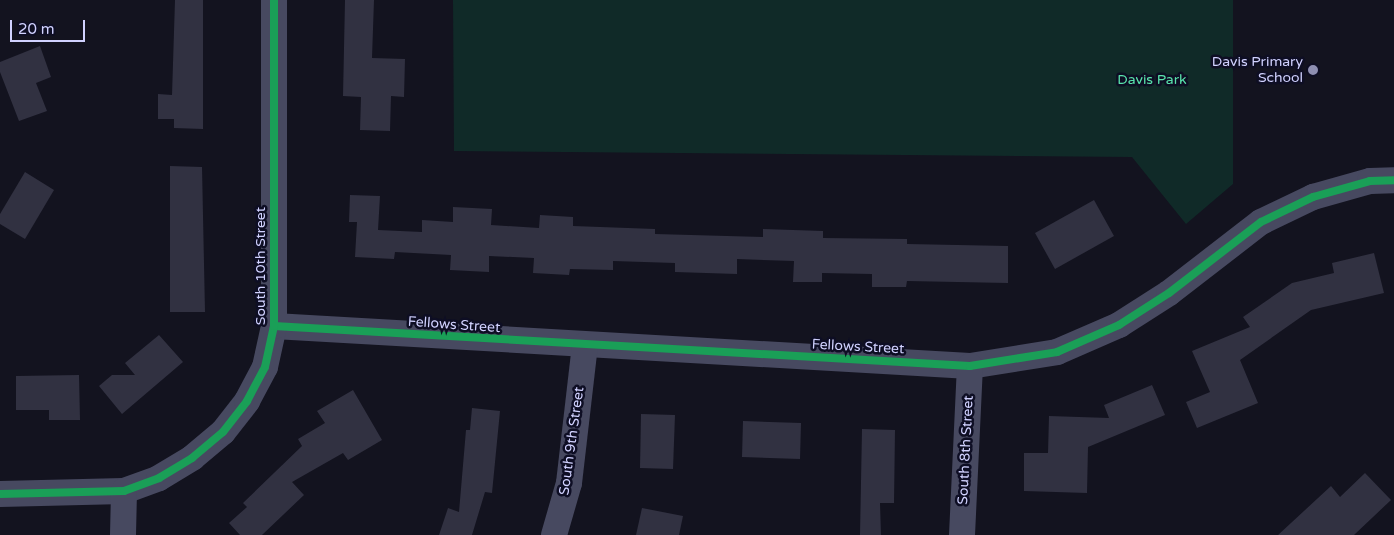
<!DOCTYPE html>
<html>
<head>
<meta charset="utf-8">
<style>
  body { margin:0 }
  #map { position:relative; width:1394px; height:535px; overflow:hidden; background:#13131f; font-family:"Varela Round",sans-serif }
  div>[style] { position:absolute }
  .green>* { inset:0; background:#102a28 }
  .building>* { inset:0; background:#313141 }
  .street>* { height:26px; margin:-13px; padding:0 13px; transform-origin:13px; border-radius:13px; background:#474960 }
  .cycleway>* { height:8px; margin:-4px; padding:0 4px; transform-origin:4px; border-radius:4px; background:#1a9f57 }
  .dots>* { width:14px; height:14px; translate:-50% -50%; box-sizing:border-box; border:2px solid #0e0e24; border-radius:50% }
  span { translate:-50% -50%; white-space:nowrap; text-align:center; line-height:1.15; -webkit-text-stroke:5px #0e0e24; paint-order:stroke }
  .poi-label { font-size:14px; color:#d1d2ff }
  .right { translate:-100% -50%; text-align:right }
  .park-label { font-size:14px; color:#59e3ac }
  .street-label { font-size:14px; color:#d1d2ff }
  .scale { position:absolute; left:10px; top:20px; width:75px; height:22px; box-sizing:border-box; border:2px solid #d1d2ff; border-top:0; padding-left:6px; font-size:15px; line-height:18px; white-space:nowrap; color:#d1d2ff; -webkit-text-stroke:4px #0e0e24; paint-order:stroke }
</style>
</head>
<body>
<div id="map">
  <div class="green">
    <i style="clip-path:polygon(453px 0,1233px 0,1233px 184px,1186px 224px,1132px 157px,454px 151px)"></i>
  </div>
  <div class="building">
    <i style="clip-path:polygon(175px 0,203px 0,203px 129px,174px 128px,174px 119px,158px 119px,158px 94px,172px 95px)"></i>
    <i style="clip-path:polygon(345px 0,374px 0,372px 58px,405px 59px,404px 97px,391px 96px,390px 131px,360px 130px,361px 97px,343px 96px)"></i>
    <i style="clip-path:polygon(40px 46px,51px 77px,36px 83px,47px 111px,19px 121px,0 72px,0 62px)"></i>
    <i style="clip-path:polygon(170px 166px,202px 167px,205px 312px,170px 312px)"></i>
    <i style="clip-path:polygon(25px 172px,54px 190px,25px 239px,0 224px,0 214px)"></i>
    <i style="clip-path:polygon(350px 195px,380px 196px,378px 230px,422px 232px,422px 220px,453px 222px,453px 207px,492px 209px,491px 225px,539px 228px,540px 215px,573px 217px,573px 226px,655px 229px,655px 234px,763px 237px,763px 229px,823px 231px,823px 238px,907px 239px,907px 244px,1008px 246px,1008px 283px,907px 281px,906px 287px,872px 287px,872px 274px,822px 273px,822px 282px,793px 282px,794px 261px,737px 259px,737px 274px,675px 272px,675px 263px,613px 261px,613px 270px,570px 269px,569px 275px,533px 273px,534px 258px,489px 256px,489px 272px,450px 270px,451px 255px,395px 252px,394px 259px,355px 257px,357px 222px,349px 222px)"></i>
    <i style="clip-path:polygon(1094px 200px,1114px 236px,1055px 269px,1035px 233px)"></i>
    <i style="clip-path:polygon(1374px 253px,1384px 293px,1311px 310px,1240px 360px,1258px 403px,1197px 428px,1186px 402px,1210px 392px,1192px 351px,1250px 327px,1243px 317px,1292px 283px,1334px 273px,1332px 263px)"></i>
    <i style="clip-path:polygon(159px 335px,183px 362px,122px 414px,99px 386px,112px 375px,135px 375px,125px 363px)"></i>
    <i style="clip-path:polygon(79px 375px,80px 420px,49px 420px,49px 410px,16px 410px,16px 376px)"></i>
    <i style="clip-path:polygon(1152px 385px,1165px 415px,1088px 447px,1087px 493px,1024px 491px,1024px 453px,1048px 453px,1049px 416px,1109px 418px,1104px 405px)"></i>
    <i style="clip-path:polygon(353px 390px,382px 440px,348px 460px,343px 453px,292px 482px,304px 495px,262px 535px,240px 535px,229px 523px,247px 507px,243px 503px,302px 446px,298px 439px,325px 423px,317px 411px)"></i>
    <i style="clip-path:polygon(472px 408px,500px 411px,492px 493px,485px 492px,472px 535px,439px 535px,448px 508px,459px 512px,466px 430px,470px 430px)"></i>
    <i style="clip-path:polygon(641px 414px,675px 415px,673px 469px,640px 468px)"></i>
    <i style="clip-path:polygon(743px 421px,801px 423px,800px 459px,742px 457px)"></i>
    <i style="clip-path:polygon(862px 429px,895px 430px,894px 503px,880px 503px,881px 535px,860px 535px)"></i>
    <i style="clip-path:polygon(1365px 473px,1391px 500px,1354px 535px,1278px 535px,1331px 486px,1340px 497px)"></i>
    <i style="clip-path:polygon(642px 508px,683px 516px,679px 535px,636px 535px)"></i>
  </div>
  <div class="street">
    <i style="left:274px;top:326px;width:697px;rotate:3.29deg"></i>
    <i style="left:970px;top:366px;width:88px;rotate:-9.1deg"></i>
    <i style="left:1057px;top:352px;width:68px;rotate:-23.5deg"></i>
    <i style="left:1119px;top:325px;width:59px;rotate:-32.6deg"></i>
    <i style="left:1169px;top:293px;width:116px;rotate:-37.7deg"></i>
    <i style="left:1261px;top:222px;width:58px;rotate:-25.7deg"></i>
    <i style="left:1313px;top:197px;width:59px;rotate:-15.7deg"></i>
    <i style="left:1370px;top:181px;width:24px;rotate:-2deg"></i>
    <i style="left:0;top:494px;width:124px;rotate:-1.4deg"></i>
    <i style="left:124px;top:491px;width:37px;rotate:-20deg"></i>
    <i style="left:159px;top:478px;width:39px;rotate:-31deg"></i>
    <i style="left:192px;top:458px;width:40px;rotate:-40deg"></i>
    <i style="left:223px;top:432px;width:39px;rotate:-52deg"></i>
    <i style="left:247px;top:401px;width:38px;rotate:-62deg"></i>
    <i style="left:265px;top:367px;width:42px;rotate:-77.6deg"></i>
    <i style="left:274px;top:326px;width:326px;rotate:-90deg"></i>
    <i style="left:123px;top:535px;width:44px;rotate:-88.7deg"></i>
    <i style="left:554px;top:535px;width:54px;rotate:-73.9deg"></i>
    <i style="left:569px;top:483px;width:139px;rotate:-83.4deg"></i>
    <i style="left:962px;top:535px;width:169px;rotate:-87.3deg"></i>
  </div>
  <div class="cycleway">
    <i style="left:274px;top:326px;width:697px;rotate:3.29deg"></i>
    <i style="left:970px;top:366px;width:88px;rotate:-9.1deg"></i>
    <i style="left:1057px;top:352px;width:68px;rotate:-23.5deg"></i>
    <i style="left:1119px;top:325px;width:59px;rotate:-32.6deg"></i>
    <i style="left:1169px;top:293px;width:116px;rotate:-37.7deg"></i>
    <i style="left:1261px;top:222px;width:58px;rotate:-25.7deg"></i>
    <i style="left:1313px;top:197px;width:59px;rotate:-15.7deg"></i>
    <i style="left:1370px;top:181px;width:24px;rotate:-2deg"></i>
    <i style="left:0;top:494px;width:124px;rotate:-1.4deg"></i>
    <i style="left:124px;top:491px;width:37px;rotate:-20deg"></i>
    <i style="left:159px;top:478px;width:39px;rotate:-31deg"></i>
    <i style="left:192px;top:458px;width:40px;rotate:-40deg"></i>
    <i style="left:223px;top:432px;width:39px;rotate:-52deg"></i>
    <i style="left:247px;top:401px;width:38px;rotate:-62deg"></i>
    <i style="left:265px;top:367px;width:42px;rotate:-77.6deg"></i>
    <i style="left:274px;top:326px;width:326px;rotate:-90deg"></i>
  </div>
  <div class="dots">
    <i style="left:1313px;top:70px;background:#8e8fb1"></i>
  </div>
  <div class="poi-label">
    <span class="right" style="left:1303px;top:70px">Davis Primary<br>School</span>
  </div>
  <div class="park-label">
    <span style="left:1152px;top:80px">Davis Park</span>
  </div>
  <div class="street-label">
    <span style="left:261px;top:266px;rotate:-90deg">South 10th Street</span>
    <span style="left:454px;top:325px;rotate:4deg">Fellows Street</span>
    <span style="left:858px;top:347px;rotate:3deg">Fellows Street</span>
    <span style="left:572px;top:441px;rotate:-82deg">South 9th Street</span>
    <span style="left:966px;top:450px;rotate:-87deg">South 8th Street</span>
  </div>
  <div class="scale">20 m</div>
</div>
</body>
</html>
